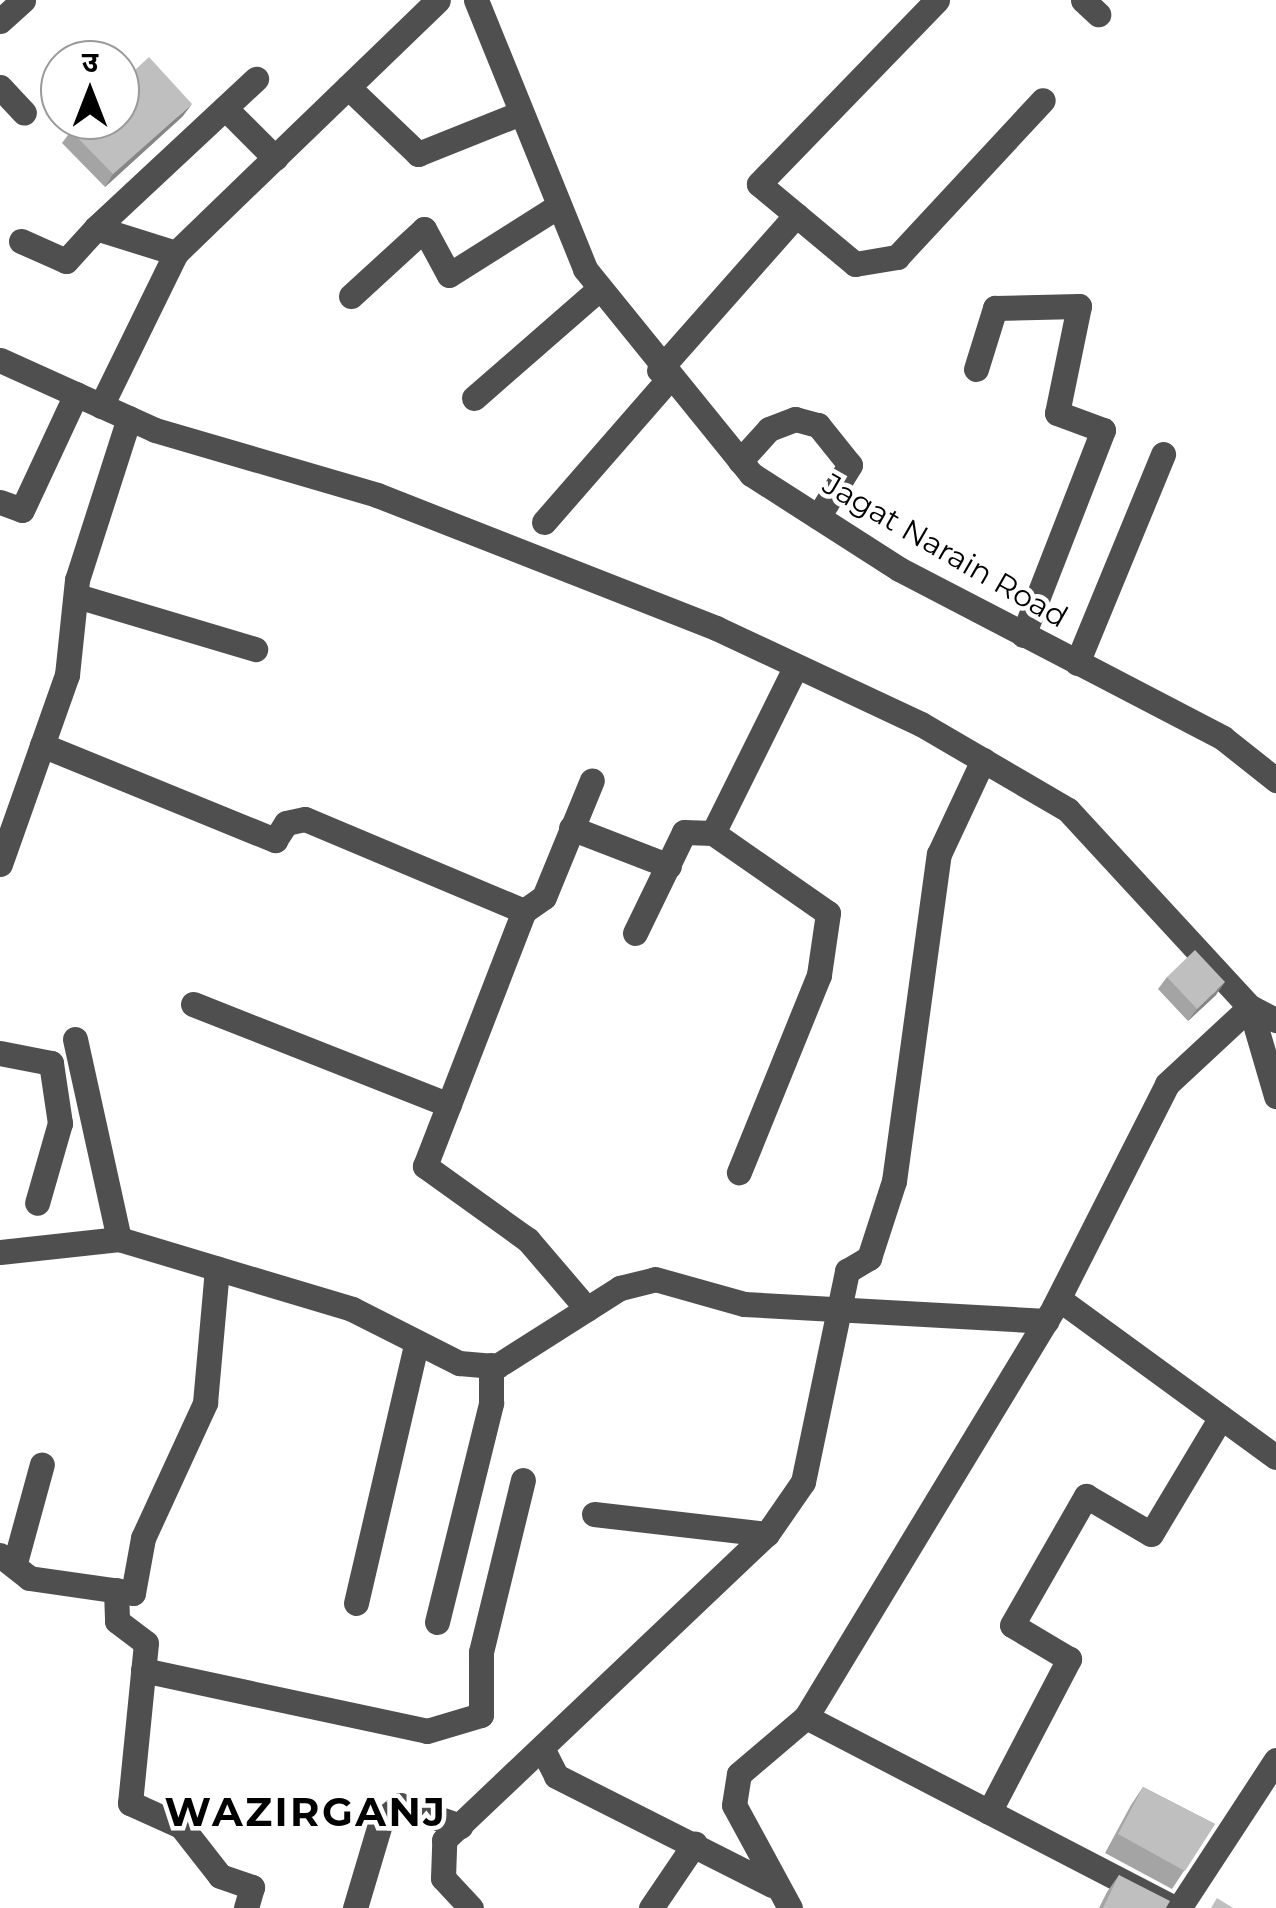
<!DOCTYPE html>
<html>
<head>
<meta charset="utf-8">
<style>
  body { margin:0 }
  #map { position:relative; width:1276px; height:1908px; overflow:hidden; background:#fff; font-family:Montserrat,"Noto Sans Devanagari",sans-serif }
  div>[style] { position:absolute }
  .minor>* { height:25px; margin:-12.5px; padding:0 12.5px; transform-origin:12.5px; border-radius:12.5px; background:#4f4f4f }
  .wall>* { inset:0; background:#a4a4a4 }
  .shaded-wall>* { inset:0; background:#868686 }
  .building>* { inset:0; background:#bfbfbf }
  span { translate:-50% -50%; white-space:nowrap; text-align:center; line-height:1.15; -webkit-text-stroke:9px #fff; paint-order:stroke }
  .street-label { font-size:30px; color:#000 }
  .district-label { font-size:40px; color:#000; font-weight:700; letter-spacing:2.5px }
  .north { position:absolute; left:40px; top:40px; width:100px; height:100px; box-sizing:border-box; background:#fff; border:2px solid #999; border-radius:50%; rotate:0deg; font-size:28px; font-weight:700; line-height:40px; text-align:center; color:#000 }
  .north::after { content:''; display:block; margin:auto; width:35px; height:45px; background:#000; clip-path:polygon(50% 0,100% 100%,50% 72%,0 100%) }
</style>
</head>
<body>
<div id="map">
  <div class="minor">
    <i style="left:476px;top:0;width:290px;rotate:67.9deg"></i>
    <i style="left:585px;top:269px;width:264px;rotate:51deg"></i>
    <i style="left:751px;top:474px;width:176px;rotate:32.7deg"></i>
    <i style="left:899px;top:569px;width:365px;rotate:27.5deg"></i>
    <i style="left:1223px;top:738px;width:68px;rotate:38.4deg"></i>
    <i style="left:937px;top:0;width:256px;rotate:134.1deg"></i>
    <i style="left:759px;top:184px;width:125px;rotate:39.8deg"></i>
    <i style="left:855px;top:264px;width:43px;rotate:-9.5deg"></i>
    <i style="left:897px;top:257px;width:214px;rotate:-47.1deg"></i>
    <i style="left:1083px;top:0;width:21px;rotate:43deg"></i>
    <i style="left:0;top:21px;width:31px;rotate:-42deg"></i>
    <i style="left:0;top:87px;width:35px;rotate:47deg"></i>
    <i style="left:348px;top:87px;width:97px;rotate:43.7deg"></i>
    <i style="left:418px;top:154px;width:108px;rotate:-21.8deg"></i>
    <i style="left:225px;top:108px;width:71px;rotate:45deg"></i>
    <i style="left:96px;top:228px;width:219px;rotate:-43deg"></i>
    <i style="left:21px;top:241px;width:49px;rotate:24deg"></i>
    <i style="left:66px;top:261px;width:45px;rotate:-47.7deg"></i>
    <i style="left:96px;top:228px;width:84px;rotate:17.4deg"></i>
    <i style="left:351px;top:296px;width:99px;rotate:-42.5deg"></i>
    <i style="left:424px;top:229px;width:52px;rotate:61.5deg"></i>
    <i style="left:449px;top:275px;width:129px;rotate:-32.3deg"></i>
    <i style="left:0;top:360px;width:170px;rotate:24.3deg"></i>
    <i style="left:155px;top:430px;width:231px;rotate:16.3deg"></i>
    <i style="left:377px;top:495px;width:364px;rotate:21.4deg"></i>
    <i style="left:716px;top:628px;width:226px;rotate:25.1deg"></i>
    <i style="left:921px;top:724px;width:170px;rotate:30.3deg"></i>
    <i style="left:1068px;top:810px;width:268px;rotate:47.3deg"></i>
    <i style="left:1250px;top:1007px;width:29px;rotate:27deg"></i>
    <i style="left:976px;top:369px;width:64px;rotate:-72.7deg"></i>
    <i style="left:995px;top:308px;width:84px;rotate:-1.4deg"></i>
    <i style="left:1079px;top:306px;width:109px;rotate:101.6deg"></i>
    <i style="left:1057px;top:413px;width:49px;rotate:20.3deg"></i>
    <i style="left:1103px;top:430px;width:220px;rotate:111.3deg"></i>
    <i style="left:659px;top:370px;width:207px;rotate:-48.5deg"></i>
    <i style="left:474px;top:398px;width:166px;rotate:-41.1deg"></i>
    <i style="left:101px;top:406px;width:170px;rotate:-63.9deg"></i>
    <i style="left:176px;top:253px;width:364px;rotate:-44deg"></i>
    <i style="left:740px;top:461px;width:43px;rotate:-47.8deg"></i>
    <i style="left:769px;top:429px;width:28px;rotate:-21deg"></i>
    <i style="left:795px;top:419px;width:24px;rotate:15deg"></i>
    <i style="left:818px;top:425px;width:51px;rotate:51.3deg"></i>
    <i style="left:850px;top:465px;width:61px;rotate:121.6deg"></i>
    <i style="left:0;top:502px;width:23px;rotate:20deg"></i>
    <i style="left:22px;top:510px;width:128px;rotate:-65deg"></i>
    <i style="left:544px;top:522px;width:189px;rotate:-48.9deg"></i>
    <i style="left:77px;top:596px;width:186px;rotate:16.6deg"></i>
    <i style="left:1077px;top:663px;width:226px;rotate:-67.6deg"></i>
    <i style="left:42px;top:745px;width:252px;rotate:22.2deg"></i>
    <i style="left:275px;top:840px;width:20px;rotate:-57deg"></i>
    <i style="left:286px;top:823px;width:19px;rotate:-12deg"></i>
    <i style="left:305px;top:819px;width:238px;rotate:22.8deg"></i>
    <i style="left:571px;top:828px;width:105px;rotate:21.2deg"></i>
    <i style="left:713px;top:833px;width:140px;rotate:34.8deg"></i>
    <i style="left:828px;top:913px;width:63px;rotate:98.3deg"></i>
    <i style="left:819px;top:975px;width:213px;rotate:112.1deg"></i>
    <i style="left:0;top:864px;width:201px;rotate:-70.5deg"></i>
    <i style="left:67px;top:675px;width:96px;rotate:-84deg"></i>
    <i style="left:77px;top:580px;width:170px;rotate:-72.2deg"></i>
    <i style="left:635px;top:933px;width:112px;rotate:-64.1deg"></i>
    <i style="left:684px;top:832px;width:29px;rotate:2deg"></i>
    <i style="left:713px;top:833px;width:186px;rotate:-63.6deg"></i>
    <i style="left:193px;top:1004px;width:275px;rotate:21.5deg"></i>
    <i style="left:75px;top:1039px;width:205px;rotate:77.6deg"></i>
    <i style="left:0;top:1053px;width:52px;rotate:11.1deg"></i>
    <i style="left:51px;top:1063px;width:61px;rotate:81.5deg"></i>
    <i style="left:60px;top:1123px;width:83px;rotate:106deg"></i>
    <i style="left:0;top:1252px;width:120px;rotate:-6.2deg"></i>
    <i style="left:119px;top:1239px;width:243px;rotate:16.7deg"></i>
    <i style="left:352px;top:1309px;width:120px;rotate:26.8deg"></i>
    <i style="left:459px;top:1363px;width:38px;rotate:5deg"></i>
    <i style="left:497px;top:1366px;width:146px;rotate:-32.4deg"></i>
    <i style="left:620px;top:1288px;width:36px;rotate:-14deg"></i>
    <i style="left:655px;top:1279px;width:92px;rotate:15.7deg"></i>
    <i style="left:744px;top:1304px;width:303px;rotate:3.2deg"></i>
    <i style="left:1059px;top:1299px;width:268px;rotate:36.1deg"></i>
    <i style="left:587px;top:1309px;width:91px;rotate:-130.5deg"></i>
    <i style="left:528px;top:1240px;width:127px;rotate:-144.3deg"></i>
    <i style="left:425px;top:1166px;width:274px;rotate:-68.8deg"></i>
    <i style="left:524px;top:911px;width:24px;rotate:-35deg"></i>
    <i style="left:544px;top:897px;width:126px;rotate:-67.7deg"></i>
    <i style="left:594px;top:1514px;width:174px;rotate:6.6deg"></i>
    <i style="left:767px;top:1534px;width:63px;rotate:-55.3deg"></i>
    <i style="left:803px;top:1482px;width:216px;rotate:-78.2deg"></i>
    <i style="left:847px;top:1271px;width:26px;rotate:-31deg"></i>
    <i style="left:869px;top:1258px;width:81px;rotate:-72deg"></i>
    <i style="left:894px;top:1181px;width:330px;rotate:-82.2deg"></i>
    <i style="left:939px;top:854px;width:104px;rotate:-64.9deg"></i>
    <i style="left:0;top:1555px;width:37px;rotate:38deg"></i>
    <i style="left:29px;top:1578px;width:105px;rotate:8.2deg"></i>
    <i style="left:133px;top:1593px;width:56px;rotate:-79.7deg"></i>
    <i style="left:143px;top:1538px;width:149px;rotate:-65.3deg"></i>
    <i style="left:205px;top:1403px;width:135px;rotate:-84.9deg"></i>
    <i style="left:16px;top:1559px;width:98px;rotate:-74.7deg"></i>
    <i style="left:116px;top:1590px;width:31px;rotate:88deg"></i>
    <i style="left:117px;top:1621px;width:36px;rotate:37deg"></i>
    <i style="left:146px;top:1643px;width:161px;rotate:95.7deg"></i>
    <i style="left:130px;top:1803px;width:56px;rotate:24.3deg"></i>
    <i style="left:181px;top:1826px;width:63px;rotate:52deg"></i>
    <i style="left:220px;top:1876px;width:34px;rotate:19deg"></i>
    <i style="left:252px;top:1887px;width:22px;rotate:106deg"></i>
    <i style="left:356px;top:1603px;width:264px;rotate:-76.9deg"></i>
    <i style="left:437px;top:1622px;width:226px;rotate:-76.1deg"></i>
    <i style="left:491px;top:1403px;width:38px;rotate:-90deg"></i>
    <i style="left:143px;top:1670px;width:290px;rotate:12.1deg"></i>
    <i style="left:427px;top:1731px;width:56px;rotate:-16.5deg"></i>
    <i style="left:481px;top:1715px;width:63px;rotate:-90deg"></i>
    <i style="left:481px;top:1652px;width:177px;rotate:-76.3deg"></i>
    <i style="left:806px;top:1717px;width:415px;rotate:27.4deg"></i>
    <i style="left:542px;top:1748px;width:31px;rotate:63deg"></i>
    <i style="left:556px;top:1776px;width:242px;rotate:26.8deg"></i>
    <i style="left:989px;top:1812px;width:173px;rotate:-62.4deg"></i>
    <i style="left:1069px;top:1659px;width:66px;rotate:-149.2deg"></i>
    <i style="left:1012px;top:1625px;width:149px;rotate:-60.2deg"></i>
    <i style="left:1086px;top:1496px;width:75px;rotate:30.3deg"></i>
    <i style="left:1151px;top:1534px;width:136px;rotate:-59.1deg"></i>
    <i style="left:355px;top:1908px;width:91px;rotate:-73.4deg"></i>
    <i style="left:381px;top:1821px;width:25px;rotate:-40deg"></i>
    <i style="left:400px;top:1805px;width:64px;rotate:19.3deg"></i>
    <i style="left:471px;top:1908px;width:41px;rotate:-133deg"></i>
    <i style="left:443px;top:1878px;width:38px;rotate:-88deg"></i>
    <i style="left:444px;top:1840px;width:445px;rotate:-43.5deg"></i>
    <i style="left:651px;top:1908px;width:78px;rotate:-55.9deg"></i>
    <i style="left:790px;top:1908px;width:117px;rotate:-118.5deg"></i>
    <i style="left:734px;top:1805px;width:31px;rotate:-81deg"></i>
    <i style="left:739px;top:1774px;width:88px;rotate:-40.4deg"></i>
    <i style="left:806px;top:1717px;width:479px;rotate:-58.8deg"></i>
    <i style="left:1054px;top:1307px;width:250px;rotate:-63.1deg"></i>
    <i style="left:1167px;top:1084px;width:113px;rotate:-42.9deg"></i>
    <i style="left:1250px;top:1007px;width:93px;rotate:73.7deg"></i>
    <i style="left:1179px;top:1908px;width:177px;rotate:-56.8deg"></i>
  </div>
  <div class="wall">
    <i style="clip-path:polygon(183px 116px,105px 187px,62px 143px,71px 131px)"></i>
    <i style="clip-path:polygon(1167px 977px,1216px 995px,1188px 1021px,1158px 989px)"></i>
    <i style="clip-path:polygon(1143px 1787px,1215px 1824px,1172px 1889px,1105px 1853px,1131px 1805px)"></i>
    <i style="clip-path:polygon(1119px 1875px,1166px 1908px,1099px 1908px,1107px 1892px)"></i>
  </div>
  <div class="shaded-wall">
    <i style="clip-path:polygon(192px 104px,183px 116px,105px 187px,113px 174px)"></i>
    <i style="clip-path:polygon(1225px 982px,1216px 995px,1188px 1021px,1197px 1009px)"></i>
  </div>
  <div class="building">
    <i style="clip-path:polygon(149px 57px,192px 104px,113px 174px,71px 131px,82px 120px,120px 120px,120px 84px)"></i>
    <i style="clip-path:polygon(1195px 950px,1225px 982px,1197px 1009px,1167px 977px)"></i>
    <i style="clip-path:polygon(1143px 1787px,1215px 1824px,1185px 1871px,1118px 1834px)"></i>
    <i style="clip-path:polygon(1119px 1875px,1170px 1901px,1166px 1908px,1103px 1908px)"></i>
    <i style="clip-path:polygon(1217px 1898px,1233px 1908px,1211px 1908px)"></i>
  </div>
  <div class="street-label">
    <span style="left:945px;top:551px;rotate:30deg">Jagat Narain Road</span>
  </div>
  <div class="district-label">
    <span style="left:306px;top:1812px">WAZIRGANJ</span>
  </div>
  <div class="north">उ</div>
</div>
</body>
</html>
